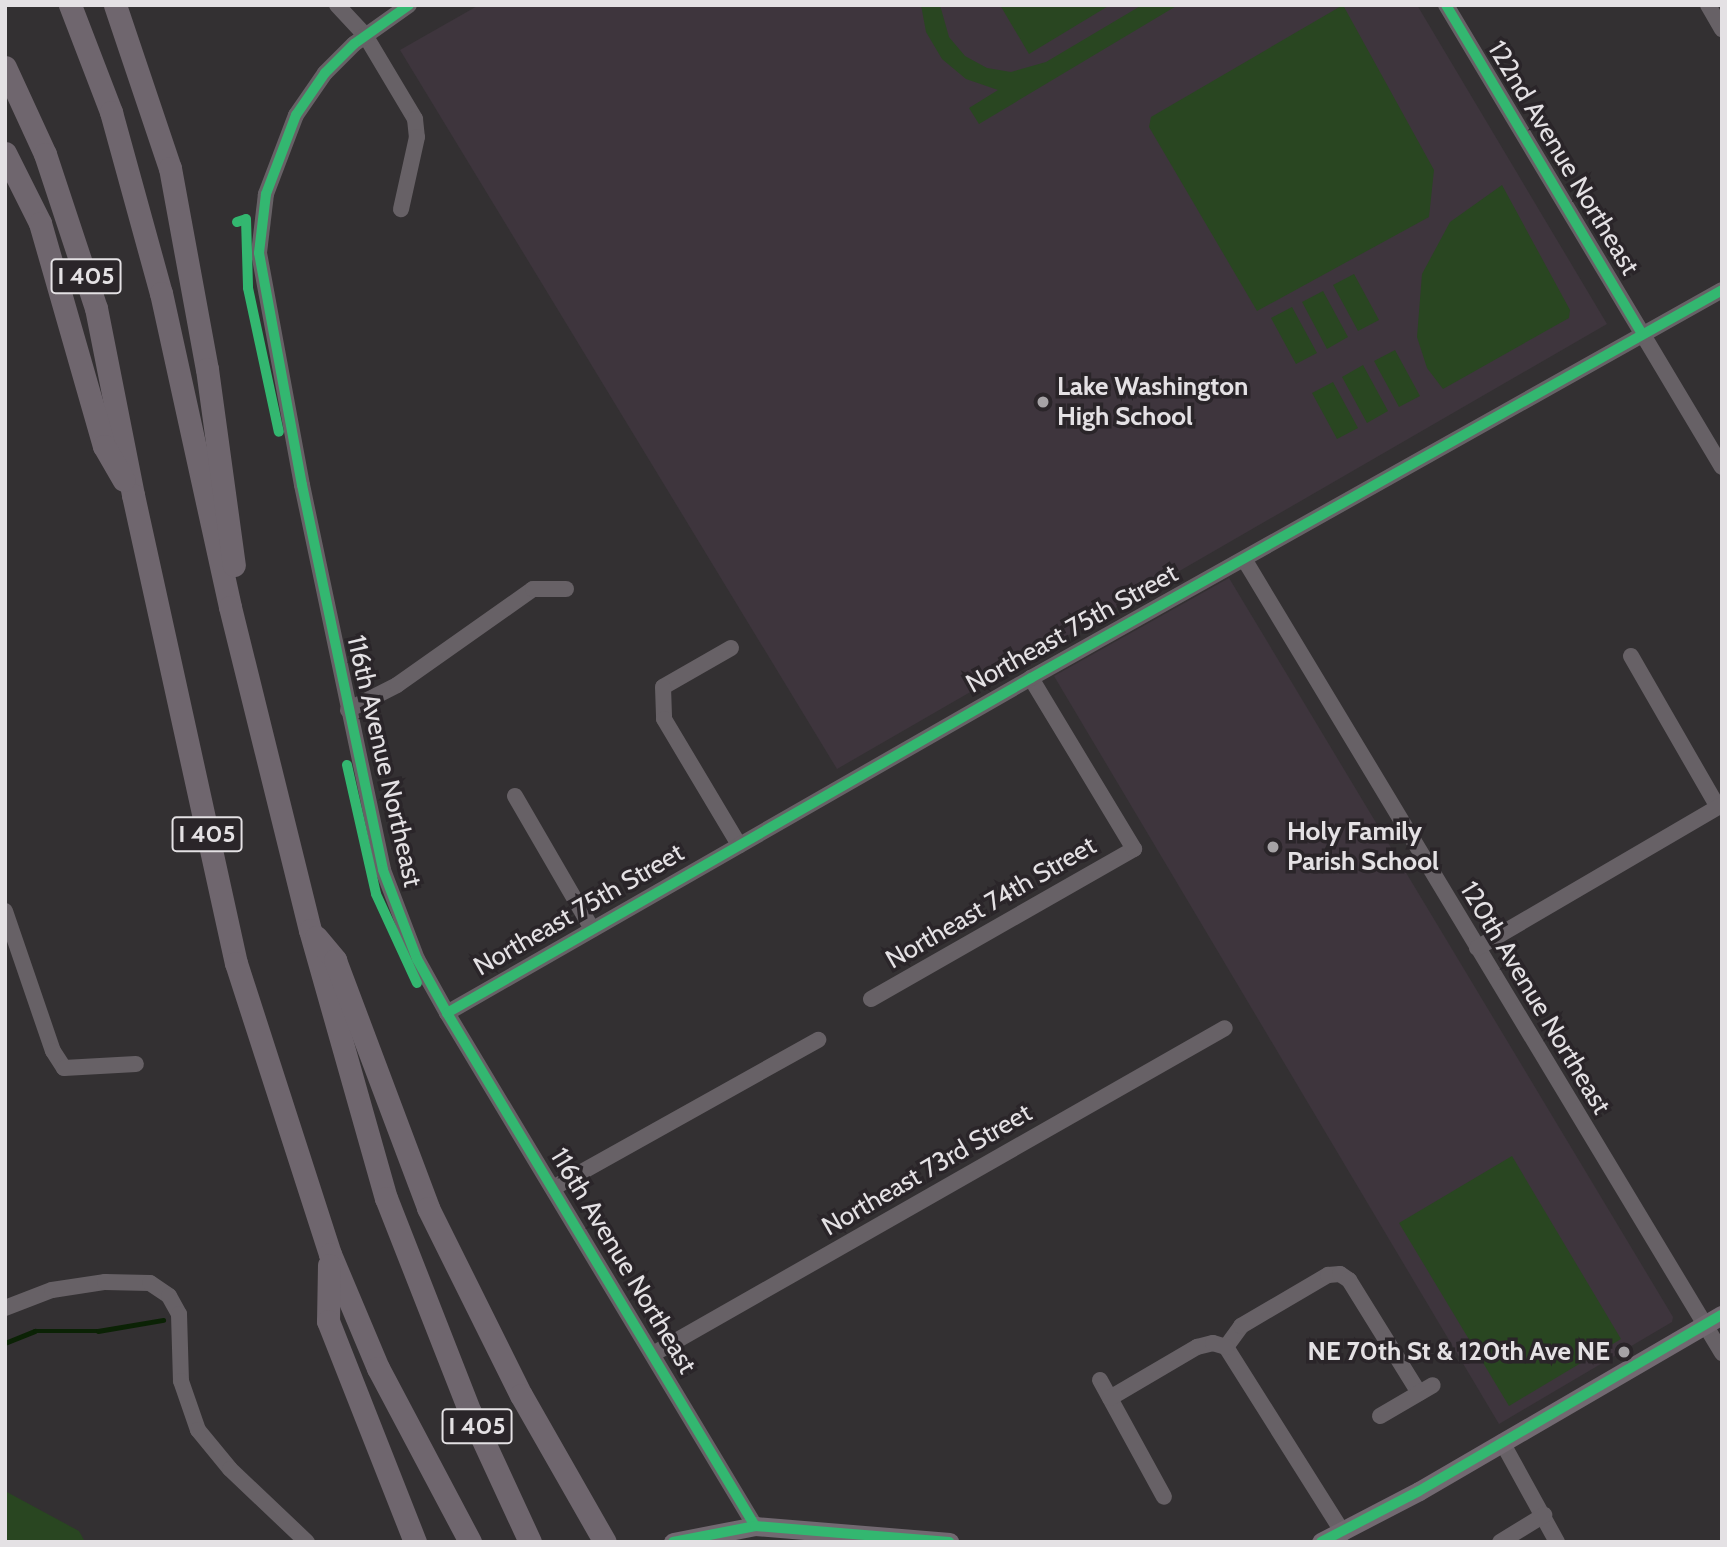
<!DOCTYPE html>
<html>
<head>
<meta charset="utf-8">
<style>
  body { margin:0 }
  #map { position:relative; width:1727px; height:1547px; overflow:hidden; background:#333032; font-family:Cabin,sans-serif }
  div>[style] { position:absolute }
  .built>* { inset:0; background:#3e353d }
  .green>* { inset:0; background:#294621 }
  .stream>* { height:4.5px; margin:-2.25px; padding:0 2.25px; transform-origin:2.25px; border-radius:2.25px; background:#0b2205 }
  .minor>* { height:16px; margin:-8px; padding:0 8px; transform-origin:8px; border-radius:8px; background:#676166 }
  .major>* { height:19px; margin:-9.5px; padding:0 9.5px; transform-origin:9.5px; border-radius:9.5px; background:#726971 }
  .highway>* { height:23px; margin:-11.5px; padding:0 11.5px; transform-origin:11.5px; border-radius:11.5px; background:#6f666e }
  .cycleway>* { height:10px; margin:-5px; padding:0 5px; transform-origin:5px; border-radius:5px; background:#33b770 }
  .dots>* { width:19px; height:19px; translate:-50% -50%; box-sizing:border-box; border:4px solid #2a2529; border-radius:50% }
  span { translate:-50% -50%; white-space:nowrap; text-align:center; line-height:1.15; -webkit-text-stroke:7px #2a2529; paint-order:stroke }
  .shield-label span { padding:2px 5px; background:#2a2529; border:2px solid; border-radius:5px; -webkit-text-stroke-width:0 }
  .shield-label { font-size:24px; color:#e4e1e4; font-weight:700 }
  .street-label { font-size:26px; color:#e4e1e4 }
  .poi-label { font-size:26px; color:#e4e1e4; font-weight:700 }
  .left { translate:0 -50%; text-align:left }
  .right { translate:-100% -50%; text-align:right }
  .frame { position:absolute; inset:0; border:7px solid #e4e1e4; pointer-events:none }
</style>
</head>
<body>
<div id="map">
  <div class="built">
    <i style="clip-path:polygon(479px 5px,1417px 5px,1607px 324px,837px 769px,400px 50px)"></i>
    <i style="clip-path:polygon(1229px 578px,1673px 1317px,1672px 1322px,1499px 1424px,1054px 676px)"></i>
  </div>
  <div class="green">
    <i style="clip-path:polygon(921px 5px,940px 5px,949px 37px,965px 56px,987px 68px,1011px 72px,1046px 62px,1142px 5px,1178px 5px,979px 124px,969px 108px,998px 90px,966px 79px,942px 59px,926px 32px)"></i>
    <i style="clip-path:polygon(1000px 5px,1110px 5px,1029px 54px)"></i>
    <i style="clip-path:polygon(1343px 5px,1434px 170px,1429px 217px,1257px 311px,1149px 127px,1151px 117px)"></i>
    <i style="clip-path:polygon(1502px 185px,1570px 310px,1569px 318px,1443px 389px,1427px 368px,1417px 337px,1422px 274px,1450px 222px)"></i>
    <i style="clip-path:polygon(1354px 274px,1379px 320px,1358px 331px,1333px 285px)"></i>
    <i style="clip-path:polygon(1323px 291px,1348px 337px,1327px 349px,1302px 302px)"></i>
    <i style="clip-path:polygon(1292px 307px,1317px 353px,1296px 364px,1271px 318px)"></i>
    <i style="clip-path:polygon(1395px 350px,1420px 396px,1399px 407px,1374px 361px)"></i>
    <i style="clip-path:polygon(1363px 365px,1388px 411px,1367px 423px,1342px 377px)"></i>
    <i style="clip-path:polygon(1333px 382px,1358px 428px,1337px 439px,1312px 393px)"></i>
    <i style="clip-path:polygon(1512px 1156px,1621px 1339px,1509px 1406px,1399px 1223px)"></i>
    <i style="clip-path:polygon(5px 1491px,79px 1531px,85px 1542px,5px 1542px)"></i>
  </div>
  <div class="stream">
    <i style="left:5px;top:1343px;width:32px;rotate:-22deg"></i>
    <i style="left:35px;top:1331px;width:63px"></i>
    <i style="left:98px;top:1331px;width:66px;rotate:-9.6deg"></i>
  </div>
  <div class="minor">
    <i style="left:337px;top:5px;width:41px;rotate:47deg"></i>
    <i style="left:365px;top:35px;width:98px;rotate:59.2deg"></i>
    <i style="left:415px;top:119px;width:18px;rotate:84deg"></i>
    <i style="left:417px;top:137px;width:74px;rotate:102.5deg"></i>
    <i style="left:409px;top:5px;width:67px;rotate:144.7deg"></i>
    <i style="left:354px;top:44px;width:41px;rotate:135deg"></i>
    <i style="left:325px;top:73px;width:51px;rotate:124.6deg"></i>
    <i style="left:296px;top:115px;width:85px;rotate:110.8deg"></i>
    <i style="left:266px;top:194px;width:59px;rotate:96.8deg"></i>
    <i style="left:259px;top:253px;width:236px;rotate:79.5deg"></i>
    <i style="left:302px;top:485px;width:393px;rotate:78.1deg"></i>
    <i style="left:383px;top:870px;width:95px;rotate:69.1deg"></i>
    <i style="left:417px;top:959px;width:62px;rotate:60.9deg"></i>
    <i style="left:447px;top:1013px;width:598px;rotate:59.02deg"></i>
    <i style="left:1446px;top:5px;width:538px;rotate:59.15deg"></i>
    <i style="left:1708px;top:5px;width:28px;rotate:60deg"></i>
    <i style="left:1244px;top:559px;width:927px;rotate:58.95deg"></i>
    <i style="left:731px;top:648px;width:78px;rotate:150.2deg"></i>
    <i style="left:663px;top:687px;width:32px;rotate:88deg"></i>
    <i style="left:664px;top:719px;width:147px;rotate:59.2deg"></i>
    <i style="left:1631px;top:656px;width:174px;rotate:60.1deg"></i>
    <i style="left:348px;top:710px;width:55px;rotate:-27deg"></i>
    <i style="left:397px;top:685px;width:166px;rotate:-35.2deg"></i>
    <i style="left:533px;top:589px;width:33px"></i>
    <i style="left:515px;top:796px;width:154px;rotate:59.9deg"></i>
    <i style="left:5px;top:911px;width:148px;rotate:71.1deg"></i>
    <i style="left:53px;top:1051px;width:20px;rotate:57deg"></i>
    <i style="left:64px;top:1068px;width:72px;rotate:-3.2deg"></i>
    <i style="left:1477px;top:948px;width:284px;rotate:-30.3deg"></i>
    <i style="left:871px;top:999px;width:303px;rotate:-29.7deg"></i>
    <i style="left:1134px;top:849px;width:200px;rotate:-121.1deg"></i>
    <i style="left:447px;top:1013px;width:673px;rotate:-29.84deg"></i>
    <i style="left:1031px;top:678px;width:792px;rotate:-29.31deg"></i>
    <i style="left:553px;top:1188px;width:304px;rotate:-29.2deg"></i>
    <i style="left:5px;top:1308px;width:50px;rotate:-21deg"></i>
    <i style="left:52px;top:1290px;width:54px;rotate:-8.6deg"></i>
    <i style="left:105px;top:1282px;width:45px;rotate:1.3deg"></i>
    <i style="left:150px;top:1283px;width:23px;rotate:34deg"></i>
    <i style="left:169px;top:1296px;width:21px;rotate:61deg"></i>
    <i style="left:179px;top:1314px;width:67px;rotate:88.3deg"></i>
    <i style="left:181px;top:1381px;width:52px;rotate:70.9deg"></i>
    <i style="left:198px;top:1430px;width:50px;rotate:50.6deg"></i>
    <i style="left:230px;top:1469px;width:106px;rotate:43.5deg"></i>
    <i style="left:1226px;top:1347px;width:26px;rotate:-54deg"></i>
    <i style="left:1241px;top:1326px;width:101px;rotate:-30.4deg"></i>
    <i style="left:1328px;top:1275px;width:12px;rotate:-5deg"></i>
    <i style="left:1340px;top:1274px;width:11px;rotate:34deg"></i>
    <i style="left:1349px;top:1280px;width:133px;rotate:58.2deg"></i>
    <i style="left:1226px;top:1347px;width:220px;rotate:57.8deg"></i>
    <i style="left:653px;top:1354px;width:658px;rotate:-29.68deg"></i>
    <i style="left:1100px;top:1380px;width:133px;rotate:61.3deg"></i>
    <i style="left:1110px;top:1398px;width:101px;rotate:-30.4deg"></i>
    <i style="left:1197px;top:1347px;width:16px;rotate:-14deg"></i>
    <i style="left:1213px;top:1343px;width:14px;rotate:17deg"></i>
    <i style="left:1380px;top:1416px;width:61px;rotate:-30.3deg"></i>
    <i style="left:1502px;top:1442px;width:114px;rotate:61.2deg"></i>
    <i style="left:1500px;top:1542px;width:52px;rotate:-31.5deg"></i>
  </div>
  <div class="major">
    <i style="left:673px;top:1542px;width:84px;rotate:-11deg"></i>
    <i style="left:755px;top:1526px;width:195px;rotate:4.7deg"></i>
    <i style="left:1321px;top:1542px;width:110px;rotate:-27.5deg"></i>
    <i style="left:1419px;top:1491px;width:350px;rotate:-30.2deg"></i>
  </div>
  <div class="highway">
    <i style="left:70px;top:5px;width:115px;rotate:69deg"></i>
    <i style="left:111px;top:112px;width:188px;rotate:74.6deg"></i>
    <i style="left:161px;top:293px;width:321px;rotate:77.6deg"></i>
    <i style="left:230px;top:607px;width:333px;rotate:76.1deg"></i>
    <i style="left:310px;top:930px;width:279px;rotate:74.2deg"></i>
    <i style="left:386px;top:1198px;width:230px;rotate:68.6deg"></i>
    <i style="left:470px;top:1412px;width:143px;rotate:65.2deg"></i>
    <i style="left:115px;top:5px;width:172px;rotate:71.4deg"></i>
    <i style="left:170px;top:168px;width:204px;rotate:79.6deg"></i>
    <i style="left:207px;top:369px;width:198px;rotate:82.2deg"></i>
    <i style="left:5px;top:67px;width:96px;rotate:65.3deg"></i>
    <i style="left:45px;top:154px;width:162px;rotate:71.7deg"></i>
    <i style="left:96px;top:308px;width:191px;rotate:78.8deg"></i>
    <i style="left:133px;top:495px;width:479px;rotate:77.6deg"></i>
    <i style="left:236px;top:963px;width:306px;rotate:72.1deg"></i>
    <i style="left:330px;top:1254px;width:124px;rotate:67.2deg"></i>
    <i style="left:378px;top:1368px;width:197px;rotate:62.1deg"></i>
    <i style="left:5px;top:153px;width:78px;rotate:63.4deg"></i>
    <i style="left:40px;top:223px;width:232px;rotate:74deg"></i>
    <i style="left:104px;top:446px;width:39px;rotate:60deg"></i>
    <i style="left:316px;top:937px;width:30px;rotate:50deg"></i>
    <i style="left:335px;top:960px;width:265px;rotate:69.4deg"></i>
    <i style="left:428px;top:1208px;width:209px;rotate:63.6deg"></i>
    <i style="left:521px;top:1395px;width:169px;rotate:60.3deg"></i>
    <i style="left:329px;top:1265px;width:56px;rotate:91deg"></i>
    <i style="left:328px;top:1321px;width:238px;rotate:68.5deg"></i>
  </div>
  <div class="cycleway">
    <i style="left:409px;top:5px;width:67px;rotate:144.7deg"></i>
    <i style="left:354px;top:44px;width:41px;rotate:135deg"></i>
    <i style="left:325px;top:73px;width:51px;rotate:124.6deg"></i>
    <i style="left:296px;top:115px;width:85px;rotate:110.8deg"></i>
    <i style="left:266px;top:194px;width:59px;rotate:96.8deg"></i>
    <i style="left:259px;top:253px;width:236px;rotate:79.5deg"></i>
    <i style="left:302px;top:485px;width:393px;rotate:78.1deg"></i>
    <i style="left:383px;top:870px;width:95px;rotate:69.1deg"></i>
    <i style="left:417px;top:959px;width:62px;rotate:60.9deg"></i>
    <i style="left:447px;top:1013px;width:598px;rotate:59.02deg"></i>
    <i style="left:1446px;top:5px;width:383px;rotate:59.2deg"></i>
    <i style="left:237px;top:222px;width:9px;rotate:-18deg"></i>
    <i style="left:246px;top:219px;width:69px;rotate:88.3deg"></i>
    <i style="left:248px;top:288px;width:147px;rotate:77.9deg"></i>
    <i style="left:347px;top:765px;width:132px;rotate:77.3deg"></i>
    <i style="left:376px;top:894px;width:98px;rotate:65.3deg"></i>
    <i style="left:447px;top:1013px;width:673px;rotate:-29.84deg"></i>
    <i style="left:1031px;top:678px;width:792px;rotate:-29.31deg"></i>
    <i style="left:673px;top:1542px;width:84px;rotate:-11deg"></i>
    <i style="left:755px;top:1526px;width:195px;rotate:4.7deg"></i>
    <i style="left:1321px;top:1542px;width:110px;rotate:-27.5deg"></i>
    <i style="left:1419px;top:1491px;width:350px;rotate:-30.2deg"></i>
  </div>
  <div class="dots">
    <i style="left:1043px;top:402px;background:#a6a3a6"></i>
    <i style="left:1273px;top:847px;background:#a6a3a6"></i>
    <i style="left:1624px;top:1352px;background:#a6a3a6"></i>
  </div>
  <div class="shield-label">
    <span style="left:86px;top:276px">I 405</span>
    <span style="left:207px;top:834px">I 405</span>
    <span style="left:477px;top:1426px">I 405</span>
  </div>
  <div class="street-label">
    <span style="left:1563px;top:158px;rotate:59deg">122nd Avenue Northeast</span>
    <span style="left:1072px;top:629px;rotate:-29deg">Northeast 75th Street</span>
    <span style="left:384px;top:761px;rotate:77deg">116th Avenue Northeast</span>
    <span style="left:991px;top:903px;rotate:-30deg">Northeast 74th Street</span>
    <span style="left:579px;top:910px;rotate:-30deg">Northeast 75th Street</span>
    <span style="left:1535px;top:998px;rotate:59deg">120th Avenue Northeast</span>
    <span style="left:927px;top:1170px;rotate:-30deg">Northeast 73rd Street</span>
    <span style="left:623px;top:1261px;rotate:59deg">116th Avenue Northeast</span>
  </div>
  <div class="poi-label">
    <span class="left" style="left:1057px;top:402px">Lake Washington<br>High School</span>
    <span class="left" style="left:1287px;top:847px">Holy Family<br>Parish School</span>
    <span class="right" style="left:1610px;top:1352px">NE 70th St &amp; 120th Ave NE</span>
  </div>
  <div class="frame"></div>
</div>
</body>
</html>
